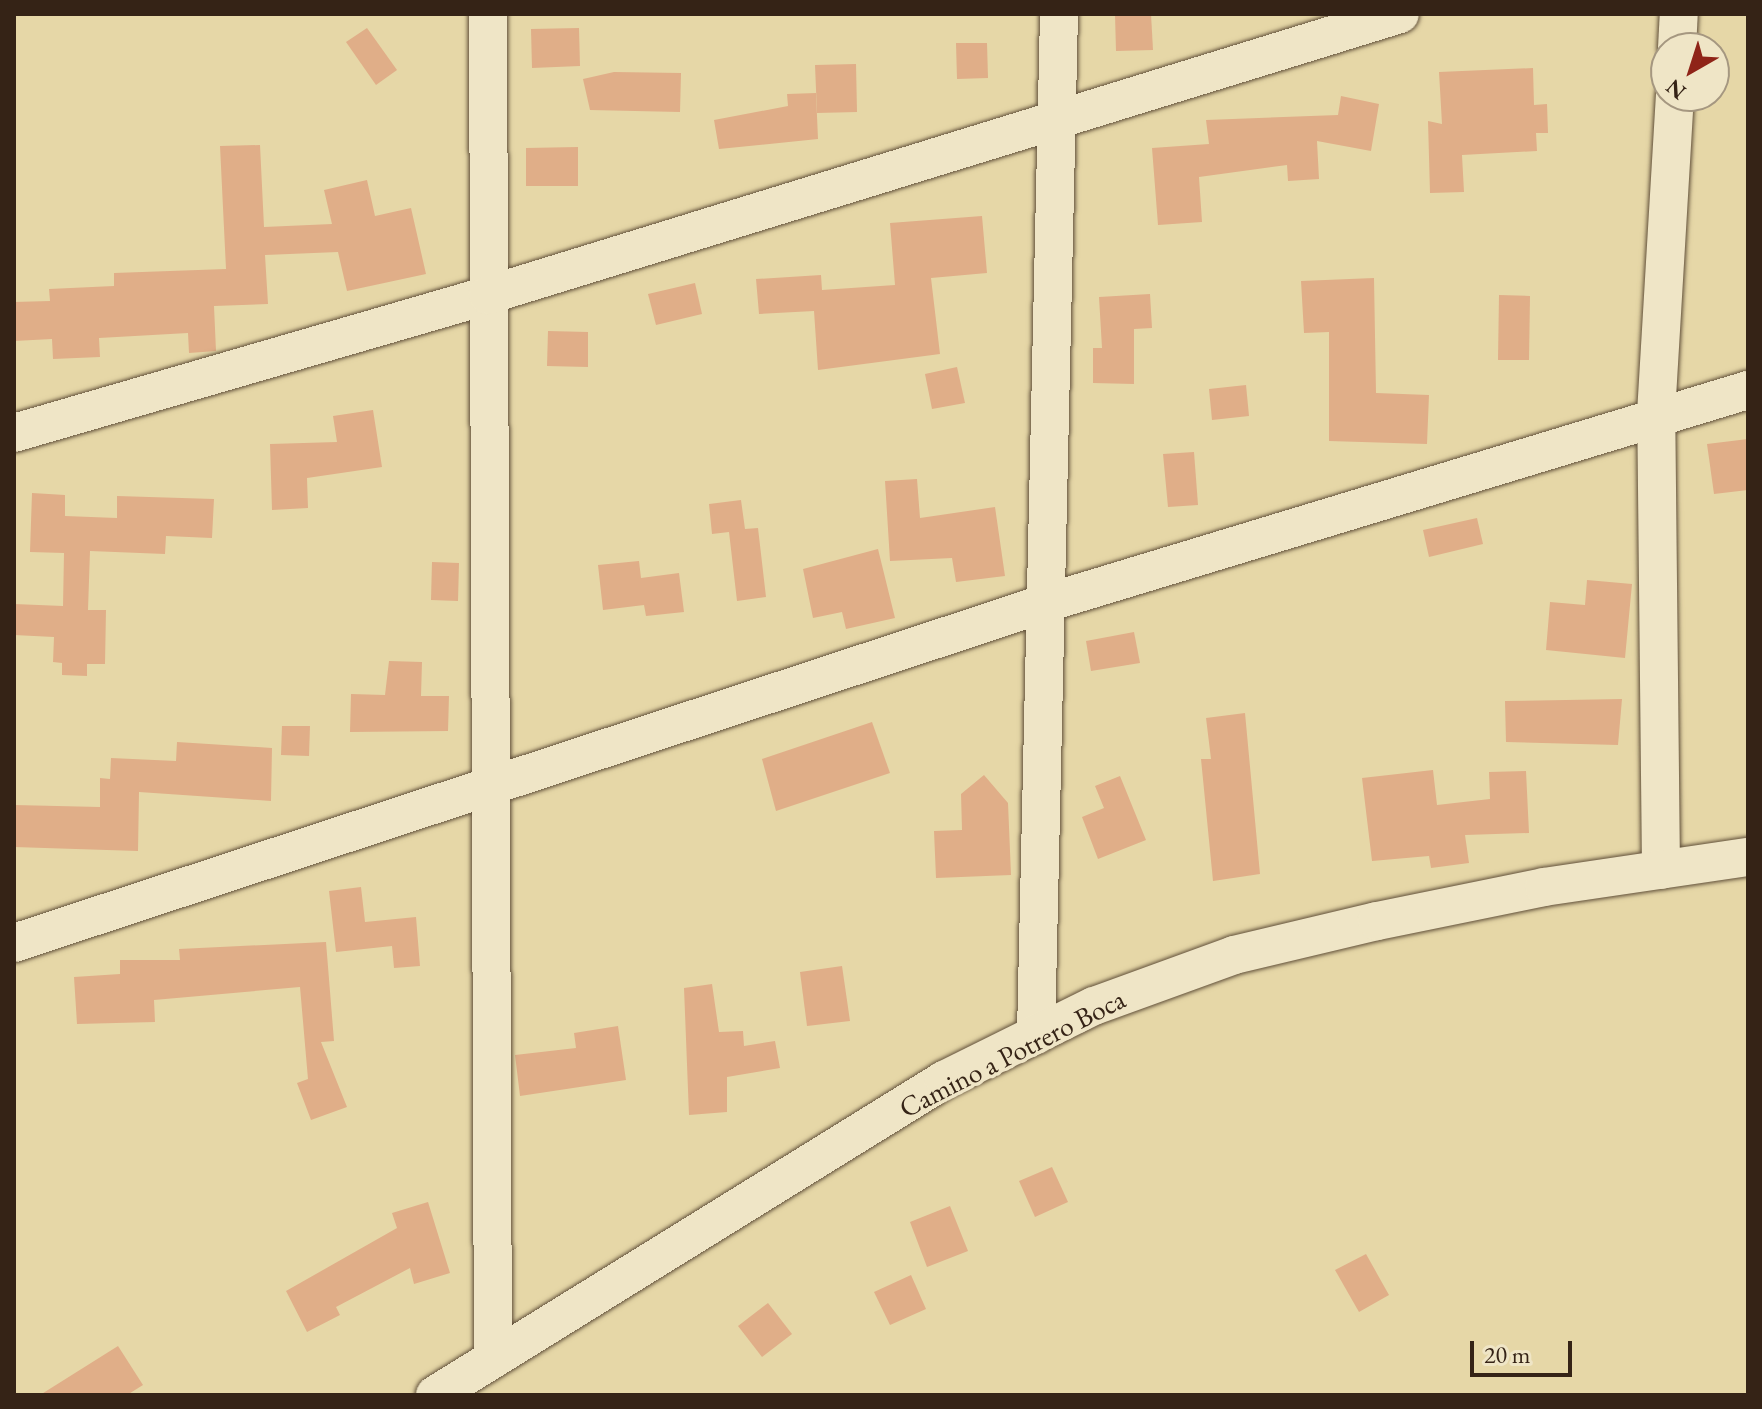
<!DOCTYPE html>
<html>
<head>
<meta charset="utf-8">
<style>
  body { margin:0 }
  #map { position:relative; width:1762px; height:1409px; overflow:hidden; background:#e6d7a7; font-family:"EB Garamond",serif }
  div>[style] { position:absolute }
  .building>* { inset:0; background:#e0ae88 }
  .roads { filter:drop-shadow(0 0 2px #61503a) drop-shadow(0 0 2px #61503a) }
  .minor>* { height:38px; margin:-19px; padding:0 19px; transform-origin:19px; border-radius:19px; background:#efe5c6 }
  span { translate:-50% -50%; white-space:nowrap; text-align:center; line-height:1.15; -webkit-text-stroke:7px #efe5c6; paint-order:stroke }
  .street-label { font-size:28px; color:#352316 }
  .frame { position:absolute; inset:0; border:16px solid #352316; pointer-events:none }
  .north { position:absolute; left:1650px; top:32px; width:80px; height:80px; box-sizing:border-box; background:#efe5c6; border:2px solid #a59780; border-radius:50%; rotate:219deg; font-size:22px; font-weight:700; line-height:32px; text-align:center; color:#352316 }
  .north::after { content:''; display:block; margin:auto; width:28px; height:36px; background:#8f2418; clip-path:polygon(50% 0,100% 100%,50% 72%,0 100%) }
  .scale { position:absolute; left:1470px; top:1341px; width:102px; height:36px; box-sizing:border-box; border:4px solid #352316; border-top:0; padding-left:10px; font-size:24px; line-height:28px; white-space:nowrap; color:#352316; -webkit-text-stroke:6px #efe5c6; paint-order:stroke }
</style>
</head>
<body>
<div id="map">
  <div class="building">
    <i style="clip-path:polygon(1115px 14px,1151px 14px,1153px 50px,1116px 51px)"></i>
    <i style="clip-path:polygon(367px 28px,397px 70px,376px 85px,346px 42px)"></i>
    <i style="clip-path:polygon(579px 28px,580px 66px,532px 68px,531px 29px)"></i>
    <i style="clip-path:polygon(956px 43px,987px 43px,988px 78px,957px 79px)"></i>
    <i style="clip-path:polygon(856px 64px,857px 112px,817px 113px,815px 65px)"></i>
    <i style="clip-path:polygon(1533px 68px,1534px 105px,1547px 104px,1548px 133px,1536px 133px,1537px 151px,1462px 155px,1464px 192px,1430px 193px,1428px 121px,1442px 124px,1439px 72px)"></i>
    <i style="clip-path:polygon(614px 72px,681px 73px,680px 112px,590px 110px,583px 79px)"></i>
    <i style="clip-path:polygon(816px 93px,818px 139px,719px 149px,714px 120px,788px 106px,787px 94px)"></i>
    <i style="clip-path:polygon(1341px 96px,1379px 104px,1371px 151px,1317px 141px,1319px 179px,1288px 181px,1287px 165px,1199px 177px,1202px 222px,1158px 225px,1152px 148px,1209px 144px,1206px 120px,1338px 115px)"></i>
    <i style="clip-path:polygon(260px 145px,264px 227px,332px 224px,324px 190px,367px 180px,375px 216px,411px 208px,426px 274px,347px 291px,338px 252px,265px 255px,268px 304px,214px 306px,216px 351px,189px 353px,188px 333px,99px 338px,100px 357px,53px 359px,52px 339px,14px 341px,14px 302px,50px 301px,49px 289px,114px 286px,114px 273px,226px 269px,220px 146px)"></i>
    <i style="clip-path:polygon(578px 147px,578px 186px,526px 186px,526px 148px)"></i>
    <i style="clip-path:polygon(982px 216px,987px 273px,931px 278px,940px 354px,818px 370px,814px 311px,759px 314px,756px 279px,821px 275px,822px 290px,895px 285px,890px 223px)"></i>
    <i style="clip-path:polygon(1374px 278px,1376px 393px,1429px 395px,1427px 444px,1329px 441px,1329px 332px,1304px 333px,1301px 281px)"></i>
    <i style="clip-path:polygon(695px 283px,702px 314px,656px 325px,648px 294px)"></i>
    <i style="clip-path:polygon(1150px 294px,1152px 328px,1134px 329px,1134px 384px,1093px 383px,1093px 348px,1102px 348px,1099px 297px)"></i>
    <i style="clip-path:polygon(1499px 295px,1530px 296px,1529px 360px,1498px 360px)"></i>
    <i style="clip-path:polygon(548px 331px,588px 332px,588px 367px,547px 366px)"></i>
    <i style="clip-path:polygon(957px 367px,965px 403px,932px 409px,925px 374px)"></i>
    <i style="clip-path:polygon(1246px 385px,1249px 416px,1212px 420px,1209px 389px)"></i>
    <i style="clip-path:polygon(373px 410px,382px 467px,307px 478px,308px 508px,272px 510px,270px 444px,337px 442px,333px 416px)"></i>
    <i style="clip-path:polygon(1748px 439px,1748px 490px,1714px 494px,1707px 444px)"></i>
    <i style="clip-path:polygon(1194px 452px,1198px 505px,1168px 507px,1163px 454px)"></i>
    <i style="clip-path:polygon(917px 479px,920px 518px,995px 507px,1005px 576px,956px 582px,952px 558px,890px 561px,885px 481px)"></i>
    <i style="clip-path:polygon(32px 493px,65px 495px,65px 516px,117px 518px,117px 496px,214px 499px,212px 538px,166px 536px,165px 554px,90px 551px,88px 610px,106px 610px,105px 664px,87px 664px,87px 676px,62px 675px,62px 663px,53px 662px,54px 637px,14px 635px,14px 604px,63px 606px,64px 553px,30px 552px)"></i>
    <i style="clip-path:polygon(741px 500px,745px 529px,758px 528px,766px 597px,737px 601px,729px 532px,712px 534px,709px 504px)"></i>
    <i style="clip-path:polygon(1477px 518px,1483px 544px,1429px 557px,1423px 530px)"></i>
    <i style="clip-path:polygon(878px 549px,895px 618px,846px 629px,842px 612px,813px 618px,803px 569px)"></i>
    <i style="clip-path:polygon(639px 561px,641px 578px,679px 573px,684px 612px,646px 616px,644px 605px,603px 610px,598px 565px)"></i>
    <i style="clip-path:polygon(432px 562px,459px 563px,458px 601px,431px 600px)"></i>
    <i style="clip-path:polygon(1587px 580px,1632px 584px,1625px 658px,1546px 650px,1550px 602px,1585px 605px)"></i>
    <i style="clip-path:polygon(1134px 632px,1140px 663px,1091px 671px,1086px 641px)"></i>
    <i style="clip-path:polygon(389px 661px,422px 662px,421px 696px,449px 696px,448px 731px,350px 732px,351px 694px,385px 695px)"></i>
    <i style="clip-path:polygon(1622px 699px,1618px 745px,1506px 742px,1505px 701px)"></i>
    <i style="clip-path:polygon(1245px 713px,1260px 874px,1213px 881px,1201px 759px,1211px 759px,1206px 718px)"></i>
    <i style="clip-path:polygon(872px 722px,890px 773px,776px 811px,762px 759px)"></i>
    <i style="clip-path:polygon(282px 726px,310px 726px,309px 756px,281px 755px)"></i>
    <i style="clip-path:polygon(177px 742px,272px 748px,271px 801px,139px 792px,138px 851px,14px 847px,14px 805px,100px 807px,100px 778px,110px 779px,111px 758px,176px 761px)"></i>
    <i style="clip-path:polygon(1433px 770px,1437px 805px,1490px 799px,1489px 772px,1526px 771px,1529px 833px,1465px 835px,1469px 863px,1431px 868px,1429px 856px,1372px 861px,1362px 778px)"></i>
    <i style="clip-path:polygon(984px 775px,1008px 803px,1011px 875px,936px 878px,934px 831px,962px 830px,961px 794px)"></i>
    <i style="clip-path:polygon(1120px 776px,1146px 840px,1098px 859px,1082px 817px,1104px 808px,1095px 786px)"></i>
    <i style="clip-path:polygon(361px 887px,365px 922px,416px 917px,420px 966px,394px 968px,392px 946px,336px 952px,329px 891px)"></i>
    <i style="clip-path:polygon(326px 942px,334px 1041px,321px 1042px,347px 1107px,311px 1120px,297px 1083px,308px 1079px,300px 987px,154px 1000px,155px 1022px,77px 1024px,74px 977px,120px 974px,120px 960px,180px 960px,179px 949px)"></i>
    <i style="clip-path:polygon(842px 966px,850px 1021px,807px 1026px,800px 972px)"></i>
    <i style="clip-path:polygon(712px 984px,719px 1032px,743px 1031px,744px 1046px,775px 1041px,780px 1068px,727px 1077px,727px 1112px,689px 1115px,684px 988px)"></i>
    <i style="clip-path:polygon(618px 1026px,626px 1080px,520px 1096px,515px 1055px,576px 1048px,574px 1033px)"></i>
    <i style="clip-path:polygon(1052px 1167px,1068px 1202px,1035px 1217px,1019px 1181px)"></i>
    <i style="clip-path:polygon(428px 1202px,450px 1273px,414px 1284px,410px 1268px,336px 1307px,340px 1315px,307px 1332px,286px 1291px,397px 1228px,392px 1213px)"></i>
    <i style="clip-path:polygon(950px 1206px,968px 1251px,927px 1267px,910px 1222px)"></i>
    <i style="clip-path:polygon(1366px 1254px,1389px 1295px,1359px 1312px,1335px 1270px)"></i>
    <i style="clip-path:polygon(911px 1275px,926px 1309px,890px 1325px,874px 1292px)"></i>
    <i style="clip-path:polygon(768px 1303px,792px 1334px,762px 1357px,738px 1326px)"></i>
    <i style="clip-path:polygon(118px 1346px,143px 1385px,127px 1395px,40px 1395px)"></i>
  </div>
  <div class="roads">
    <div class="minor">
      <i style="left:488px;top:14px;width:1345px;rotate:89.79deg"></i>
      <i style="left:1677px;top:48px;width:34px;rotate:-87deg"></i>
      <i style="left:14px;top:433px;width:494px;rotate:-16.2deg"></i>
      <i style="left:488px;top:295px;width:954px;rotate:-17.12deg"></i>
      <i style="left:1661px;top:870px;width:456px;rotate:-90.6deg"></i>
      <i style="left:1656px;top:414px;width:319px;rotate:-86.6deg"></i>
      <i style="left:14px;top:943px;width:1087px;rotate:-18.23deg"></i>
      <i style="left:1046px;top:603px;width:734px;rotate:-16.88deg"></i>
      <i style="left:1036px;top:1035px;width:1021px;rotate:-88.71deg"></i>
      <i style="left:435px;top:1395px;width:599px;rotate:-31.75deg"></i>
      <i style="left:944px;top:1080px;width:167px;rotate:-26.3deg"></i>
      <i style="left:1094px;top:1006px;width:149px;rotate:-20deg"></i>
      <i style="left:1234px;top:955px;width:147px;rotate:-13.4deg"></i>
      <i style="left:1377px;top:921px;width:170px;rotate:-11.5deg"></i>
      <i style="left:1544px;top:887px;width:206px;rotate:-8.4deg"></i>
    </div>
  </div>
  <div class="street-label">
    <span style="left:1012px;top:1053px;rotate:-27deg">Camino a Potrero Boca</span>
  </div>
  <div class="frame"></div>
  <div class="north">N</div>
  <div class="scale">20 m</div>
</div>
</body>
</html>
